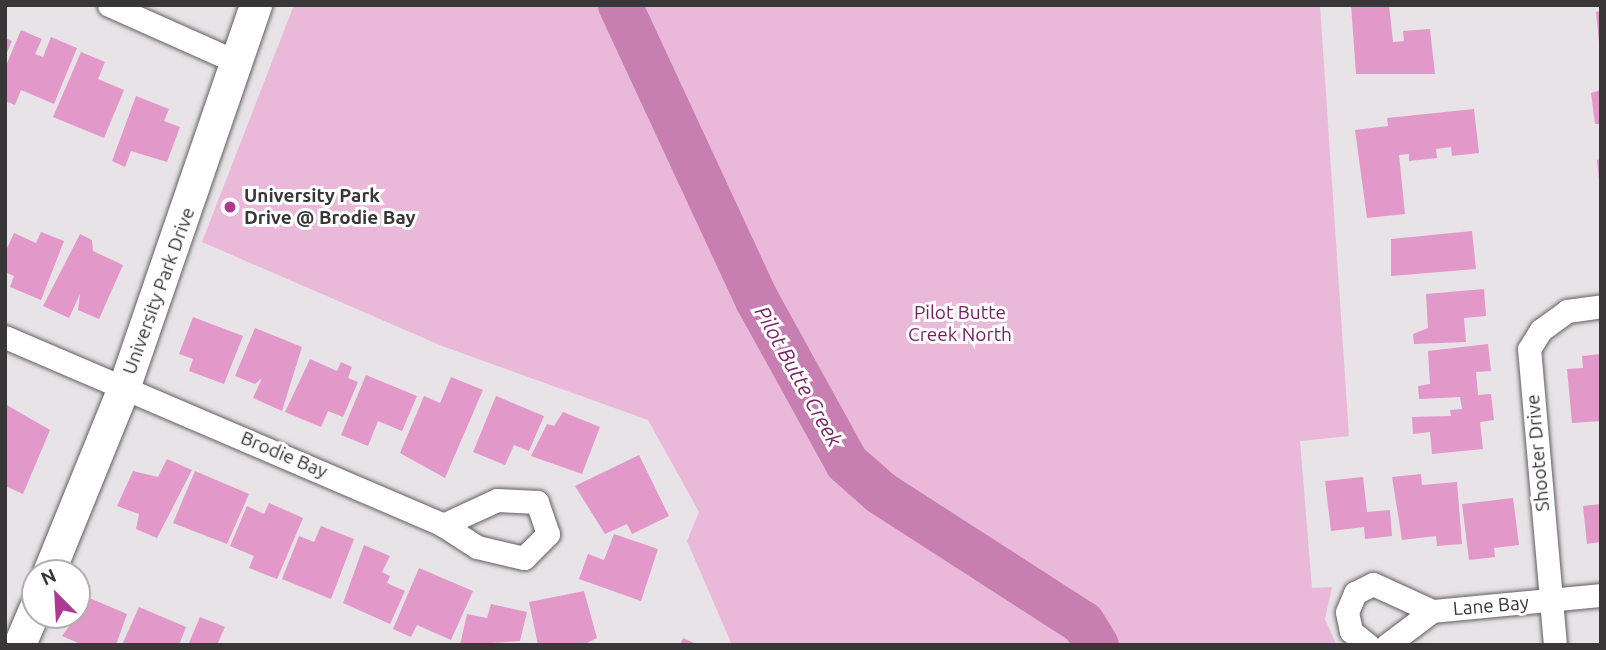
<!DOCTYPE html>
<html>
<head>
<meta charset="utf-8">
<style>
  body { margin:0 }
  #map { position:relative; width:1606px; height:650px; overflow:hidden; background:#e8e3e6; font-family:Ubuntu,sans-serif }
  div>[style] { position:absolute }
  .green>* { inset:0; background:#eab8d9 }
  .stream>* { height:7px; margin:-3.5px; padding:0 3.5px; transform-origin:3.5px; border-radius:3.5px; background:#c77eb0 }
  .river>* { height:44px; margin:-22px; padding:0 22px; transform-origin:22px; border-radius:22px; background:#c77eb0 }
  .building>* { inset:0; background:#e398ca }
  .roads { filter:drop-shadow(0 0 2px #625e60) drop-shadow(0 0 2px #625e60) }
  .street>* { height:23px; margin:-11.5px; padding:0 11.5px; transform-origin:11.5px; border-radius:11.5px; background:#fff }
  .secondary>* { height:32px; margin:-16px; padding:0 16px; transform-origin:16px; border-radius:16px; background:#fff }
  .dots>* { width:19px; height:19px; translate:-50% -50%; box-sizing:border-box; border:4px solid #fff; border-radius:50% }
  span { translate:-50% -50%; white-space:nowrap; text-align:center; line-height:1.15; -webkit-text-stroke:6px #fff; paint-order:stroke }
  .poi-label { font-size:19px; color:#383637; font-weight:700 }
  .left { translate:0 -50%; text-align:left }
  .street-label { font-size:19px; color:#383637 }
  .park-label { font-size:19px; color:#741e5f }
  .water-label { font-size:21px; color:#792363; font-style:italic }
  .frame { position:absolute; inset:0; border:7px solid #383637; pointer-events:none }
  .north { position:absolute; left:21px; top:559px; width:70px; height:70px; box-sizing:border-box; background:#fff; border:2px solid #afafaf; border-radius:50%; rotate:336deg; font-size:19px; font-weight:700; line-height:28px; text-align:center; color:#383637 }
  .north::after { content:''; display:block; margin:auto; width:24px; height:32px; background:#af3991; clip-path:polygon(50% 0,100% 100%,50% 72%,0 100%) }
</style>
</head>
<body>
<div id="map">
  <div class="green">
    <i style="clip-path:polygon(294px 5px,1320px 5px,1349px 436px,1300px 441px,1312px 588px,1332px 587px,1325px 619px,1336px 644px,732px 645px,687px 541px,699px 512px,648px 420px,442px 346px,202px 242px)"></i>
  </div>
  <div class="stream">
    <i style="left:642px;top:54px;width:16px;rotate:-63deg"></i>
  </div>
  <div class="river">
    <i style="left:620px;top:5px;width:325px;rotate:65.1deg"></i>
    <i style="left:757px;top:300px;width:186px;rotate:61.1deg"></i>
    <i style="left:847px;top:463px;width:45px;rotate:41.4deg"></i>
    <i style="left:881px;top:493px;width:240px;rotate:32.8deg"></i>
    <i style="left:1083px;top:623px;width:26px;rotate:58deg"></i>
  </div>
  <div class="building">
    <i style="clip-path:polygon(1351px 5px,1389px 5px,1393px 42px,1404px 41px,1403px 31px,1430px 29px,1435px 74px,1356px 74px)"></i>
    <i style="clip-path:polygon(1601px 11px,1601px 42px,1599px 42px,1596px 12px)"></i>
    <i style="clip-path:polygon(21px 30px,42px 39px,35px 54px,43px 57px,51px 37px,77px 48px,54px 104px,21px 90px,15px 105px,5px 101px,5px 68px)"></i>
    <i style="clip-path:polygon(5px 38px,12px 41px,5px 57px)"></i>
    <i style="clip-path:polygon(81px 52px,105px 62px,98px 79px,124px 90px,104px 138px,53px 117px)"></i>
    <i style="clip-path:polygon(1601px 90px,1601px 124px,1595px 124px,1591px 93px)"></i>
    <i style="clip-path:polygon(136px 96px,169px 109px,164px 121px,180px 127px,167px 162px,131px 151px,125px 167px,112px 161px)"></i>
    <i style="clip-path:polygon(1474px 109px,1479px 153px,1452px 156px,1451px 147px,1436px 149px,1437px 158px,1409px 161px,1409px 154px,1399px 155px,1405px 214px,1367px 218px,1355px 130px,1388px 126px,1387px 118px)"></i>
    <i style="clip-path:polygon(1601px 159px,1601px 180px,1599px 180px,1597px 160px)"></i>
    <i style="clip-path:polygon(1472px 231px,1476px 269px,1391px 276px,1391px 239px)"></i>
    <i style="clip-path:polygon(41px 232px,64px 241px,41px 300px,10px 287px,14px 276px,5px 272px,5px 253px,14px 233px,36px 243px)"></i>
    <i style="clip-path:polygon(80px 234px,92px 240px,93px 251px,123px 265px,99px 319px,78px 310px,80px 294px,69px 318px,43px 306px)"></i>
    <i style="clip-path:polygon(1484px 289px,1486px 316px,1464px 318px,1466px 342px,1414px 344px,1413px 334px,1428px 328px,1426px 294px)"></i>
    <i style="clip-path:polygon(193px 317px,243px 336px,224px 384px,189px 371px,193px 359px,179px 354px)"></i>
    <i style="clip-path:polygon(255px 328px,302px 347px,282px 411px,253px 398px,262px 378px,255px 384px,235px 376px)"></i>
    <i style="clip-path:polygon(1488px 344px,1491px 371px,1476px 372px,1478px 395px,1491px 394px,1494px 420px,1480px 422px,1483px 449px,1432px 454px,1430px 432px,1413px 434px,1412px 417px,1451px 416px,1450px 410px,1462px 409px,1460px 397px,1419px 399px,1418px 386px,1430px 384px,1428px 351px)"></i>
    <i style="clip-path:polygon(1601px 354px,1601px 421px,1572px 423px,1567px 369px,1583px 368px,1582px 356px)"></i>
    <i style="clip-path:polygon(310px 359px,337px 371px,341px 362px,352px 367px,348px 378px,358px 382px,343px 417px,328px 411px,321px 427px,285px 412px)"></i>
    <i style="clip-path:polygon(366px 375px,417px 396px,402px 431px,378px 421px,368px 446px,341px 435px)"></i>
    <i style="clip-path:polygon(451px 377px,483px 390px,445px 478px,400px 453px,424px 396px,440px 403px)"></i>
    <i style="clip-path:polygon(496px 396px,544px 416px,529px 451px,514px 445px,505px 465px,473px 452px)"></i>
    <i style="clip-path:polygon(5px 404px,50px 430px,23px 494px,5px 486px)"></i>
    <i style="clip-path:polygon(563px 412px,600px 427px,582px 474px,531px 456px,547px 424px,554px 426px)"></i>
    <i style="clip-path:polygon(639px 455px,669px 516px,632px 534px,627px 524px,605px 534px,575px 486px)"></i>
    <i style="clip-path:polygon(167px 459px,192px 470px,157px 538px,136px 529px,139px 514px,117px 506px,133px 471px,158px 477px)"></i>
    <i style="clip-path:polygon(195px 471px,249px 494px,227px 544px,173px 523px)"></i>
    <i style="clip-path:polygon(1421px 474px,1422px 485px,1457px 482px,1462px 544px,1437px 546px,1436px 536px,1402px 540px,1392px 477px)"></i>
    <i style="clip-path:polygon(1363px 477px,1367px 512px,1390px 510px,1392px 536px,1365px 539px,1364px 527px,1331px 531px,1325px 481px)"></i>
    <i style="clip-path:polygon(1513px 498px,1519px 545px,1494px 548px,1495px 557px,1469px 560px,1462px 504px)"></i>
    <i style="clip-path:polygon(269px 503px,303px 518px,277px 579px,249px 568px,254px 556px,230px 546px,247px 506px,264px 514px)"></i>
    <i style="clip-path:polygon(1601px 504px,1601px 542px,1587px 544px,1583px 506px)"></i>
    <i style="clip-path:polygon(321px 526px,354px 539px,331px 599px,282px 579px,299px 536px,314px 542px)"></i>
    <i style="clip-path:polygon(614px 534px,658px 549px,641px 601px,579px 579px,588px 554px,604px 560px)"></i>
    <i style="clip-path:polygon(364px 545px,390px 556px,382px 572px,390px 576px,387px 583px,405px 591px,390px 624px,343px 603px)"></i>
    <i style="clip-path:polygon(419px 568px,473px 591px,451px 640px,417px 625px,411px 637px,393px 629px)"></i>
    <i style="clip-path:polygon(584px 591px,597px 638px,583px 645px,538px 645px,529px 602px)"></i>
    <i style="clip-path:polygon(80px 594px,127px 614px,116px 645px,83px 645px,62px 636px,77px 615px)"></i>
    <i style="clip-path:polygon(491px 604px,527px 612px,520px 641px,460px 645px,467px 614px,487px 618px)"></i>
    <i style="clip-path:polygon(139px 607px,186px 627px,179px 645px,122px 645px)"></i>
    <i style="clip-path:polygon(200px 617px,225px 627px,217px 645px,188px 645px)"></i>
    <i style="clip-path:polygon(683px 638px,698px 645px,680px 645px)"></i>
  </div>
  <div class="roads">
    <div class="street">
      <i style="left:109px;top:5px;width:142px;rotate:24deg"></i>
      <i style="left:5px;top:337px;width:477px;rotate:23.2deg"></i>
      <i style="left:443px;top:525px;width:40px;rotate:32.9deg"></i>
      <i style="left:477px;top:547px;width:48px;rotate:13.2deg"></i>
      <i style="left:524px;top:558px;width:34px;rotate:-45deg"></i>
      <i style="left:548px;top:534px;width:34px;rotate:-109deg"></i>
      <i style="left:537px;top:502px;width:40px;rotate:-177.1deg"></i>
      <i style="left:497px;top:500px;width:60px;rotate:155.2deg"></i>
      <i style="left:1432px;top:611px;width:170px;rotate:-5.4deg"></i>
      <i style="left:1368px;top:645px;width:22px;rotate:-141deg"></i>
      <i style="left:1351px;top:631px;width:19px;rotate:-102deg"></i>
      <i style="left:1347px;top:612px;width:21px;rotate:-67deg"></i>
      <i style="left:1355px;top:593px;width:20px;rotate:-27deg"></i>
      <i style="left:1373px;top:584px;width:65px;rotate:24.6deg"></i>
      <i style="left:1432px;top:611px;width:56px;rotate:142.9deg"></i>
      <i style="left:1555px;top:645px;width:297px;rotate:-95deg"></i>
      <i style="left:1529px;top:349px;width:22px;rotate:-58deg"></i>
      <i style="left:1541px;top:330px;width:32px;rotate:-36deg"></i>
      <i style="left:1567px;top:311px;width:34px;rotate:-8deg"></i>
    </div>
    <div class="secondary">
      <i style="left:49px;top:573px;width:202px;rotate:-67.9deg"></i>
      <i style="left:125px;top:386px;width:403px;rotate:-71deg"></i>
      <i style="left:20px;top:645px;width:39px;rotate:-67deg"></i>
    </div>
  </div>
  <div class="dots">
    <i style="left:230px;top:207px;background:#af3991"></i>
  </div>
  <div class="poi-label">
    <span class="left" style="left:244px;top:207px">University Park<br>Drive @ Brodie Bay</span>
  </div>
  <div class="street-label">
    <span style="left:159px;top:291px;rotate:-70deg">University Park Drive</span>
    <span style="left:1538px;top:453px;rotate:-95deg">Shooter Drive</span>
    <span style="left:284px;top:455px;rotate:23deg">Brodie Bay</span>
    <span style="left:1491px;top:606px;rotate:-5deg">Lane Bay</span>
  </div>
  <div class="park-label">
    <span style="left:960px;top:324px">Pilot Butte<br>Creek North</span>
  </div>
  <div class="water-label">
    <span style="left:799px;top:376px;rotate:61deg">Pilot Butte Creek</span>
  </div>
  <div class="frame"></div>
  <div class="north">N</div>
</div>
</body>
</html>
